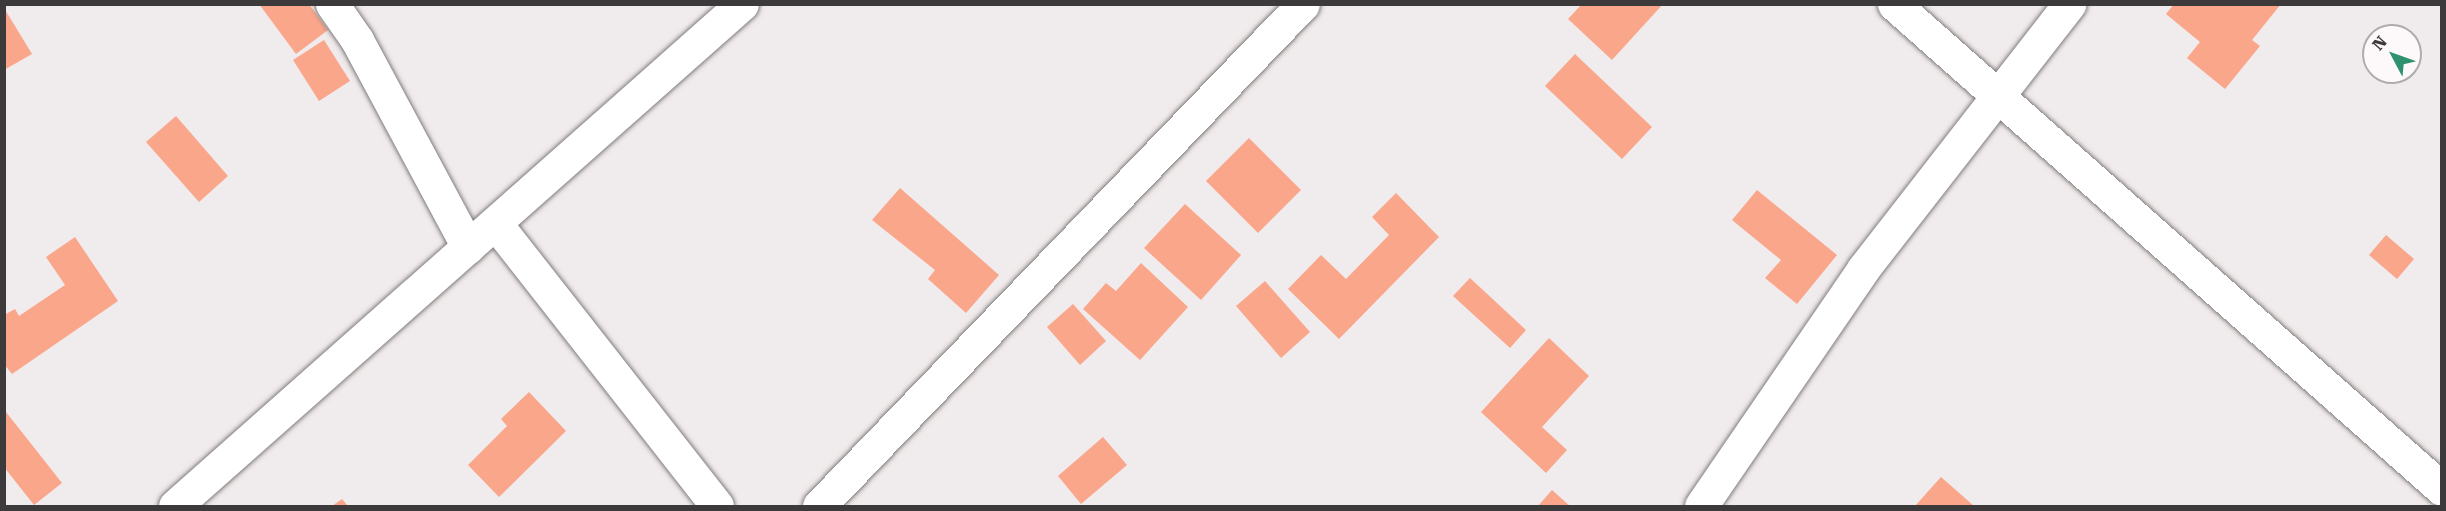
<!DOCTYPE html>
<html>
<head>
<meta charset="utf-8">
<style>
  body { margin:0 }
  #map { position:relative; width:2446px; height:511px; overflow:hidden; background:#f0ebec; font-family:"Roboto Serif",serif }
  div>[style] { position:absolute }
  .building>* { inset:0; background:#faa68b }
  .roads { filter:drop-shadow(0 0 2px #817d7d) drop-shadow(0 0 2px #817d7d) }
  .minor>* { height:33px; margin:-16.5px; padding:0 16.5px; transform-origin:16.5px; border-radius:16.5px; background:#fff }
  span { translate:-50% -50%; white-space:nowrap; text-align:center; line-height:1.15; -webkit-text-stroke:5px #fdf8f9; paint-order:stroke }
  .frame { position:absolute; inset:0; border:6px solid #3c3a3a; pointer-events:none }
  .north { position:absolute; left:2362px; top:24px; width:60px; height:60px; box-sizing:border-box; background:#fdf8f9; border:2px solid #b0acad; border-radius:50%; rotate:311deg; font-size:16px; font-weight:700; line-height:24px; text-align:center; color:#3c3a3a }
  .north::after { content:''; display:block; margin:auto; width:21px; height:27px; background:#2e926e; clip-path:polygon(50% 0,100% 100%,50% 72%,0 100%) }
</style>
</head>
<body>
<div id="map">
  <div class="building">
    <i style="clip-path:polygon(259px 4px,309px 4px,328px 30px,296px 54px)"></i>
    <i style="clip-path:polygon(1582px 4px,1663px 4px,1612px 60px,1568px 19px)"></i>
    <i style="clip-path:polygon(2174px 4px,2281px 4px,2252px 40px,2260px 46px,2225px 89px,2187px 58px,2200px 42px,2166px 14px)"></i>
    <i style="clip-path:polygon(4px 8px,32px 54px,4px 70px)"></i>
    <i style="clip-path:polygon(324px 40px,350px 81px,319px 101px,293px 60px)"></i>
    <i style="clip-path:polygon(1575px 54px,1652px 127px,1622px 159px,1545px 86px)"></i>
    <i style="clip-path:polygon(176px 116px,228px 176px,199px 202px,146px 142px)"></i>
    <i style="clip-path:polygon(1249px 138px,1301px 190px,1258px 233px,1206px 181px)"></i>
    <i style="clip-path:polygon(900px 188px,999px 275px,966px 313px,928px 279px,935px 270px,872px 220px)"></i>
    <i style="clip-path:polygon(1757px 190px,1837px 255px,1797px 304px,1765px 278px,1781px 260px,1732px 220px)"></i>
    <i style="clip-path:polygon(1396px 193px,1439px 237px,1339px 339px,1288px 289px,1321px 255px,1346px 279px,1389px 235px,1372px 217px)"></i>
    <i style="clip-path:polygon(1185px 204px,1241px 255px,1201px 300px,1144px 248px)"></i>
    <i style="clip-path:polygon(2386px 235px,2414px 259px,2397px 279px,2369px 255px)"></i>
    <i style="clip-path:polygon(75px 237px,118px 301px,12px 374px,4px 364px,4px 315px,15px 309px,19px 316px,65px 285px,46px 257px)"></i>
    <i style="clip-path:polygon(1141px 263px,1188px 307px,1140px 360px,1083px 309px,1106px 283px,1116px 291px)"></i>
    <i style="clip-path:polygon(1470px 278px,1526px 330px,1510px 348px,1453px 296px)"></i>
    <i style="clip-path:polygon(1265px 281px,1310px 332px,1281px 358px,1236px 306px)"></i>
    <i style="clip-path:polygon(1073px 304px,1106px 341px,1080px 365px,1047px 327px)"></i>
    <i style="clip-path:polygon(1549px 338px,1589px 376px,1542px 427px,1567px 450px,1546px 473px,1481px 412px)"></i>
    <i style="clip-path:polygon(529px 392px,566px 431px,499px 497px,468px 465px,507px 426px,501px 419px)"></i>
    <i style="clip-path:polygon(6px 412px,62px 483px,34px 505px,4px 467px)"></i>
    <i style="clip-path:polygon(1103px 437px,1127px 465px,1081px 504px,1058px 476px)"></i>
    <i style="clip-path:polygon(1941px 477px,1974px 506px,1915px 506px)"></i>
    <i style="clip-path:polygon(1552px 490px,1570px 506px,1538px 506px)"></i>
    <i style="clip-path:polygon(342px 499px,348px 506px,332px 506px)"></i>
  </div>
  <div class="roads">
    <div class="minor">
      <i style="left:332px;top:4px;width:44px;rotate:55.2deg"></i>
      <i style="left:357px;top:40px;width:235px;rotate:61.8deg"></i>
      <i style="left:1894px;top:4px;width:732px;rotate:41.51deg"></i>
      <i style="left:496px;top:224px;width:358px;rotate:51.9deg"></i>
      <i style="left:175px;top:506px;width:757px;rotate:-41.52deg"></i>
      <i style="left:819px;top:506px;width:697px;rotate:-46.05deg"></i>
      <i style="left:1701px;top:506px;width:287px;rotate:-55.6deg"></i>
      <i style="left:1863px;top:269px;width:336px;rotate:-52.1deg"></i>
    </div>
  </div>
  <div class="frame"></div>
  <div class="north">N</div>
</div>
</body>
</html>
